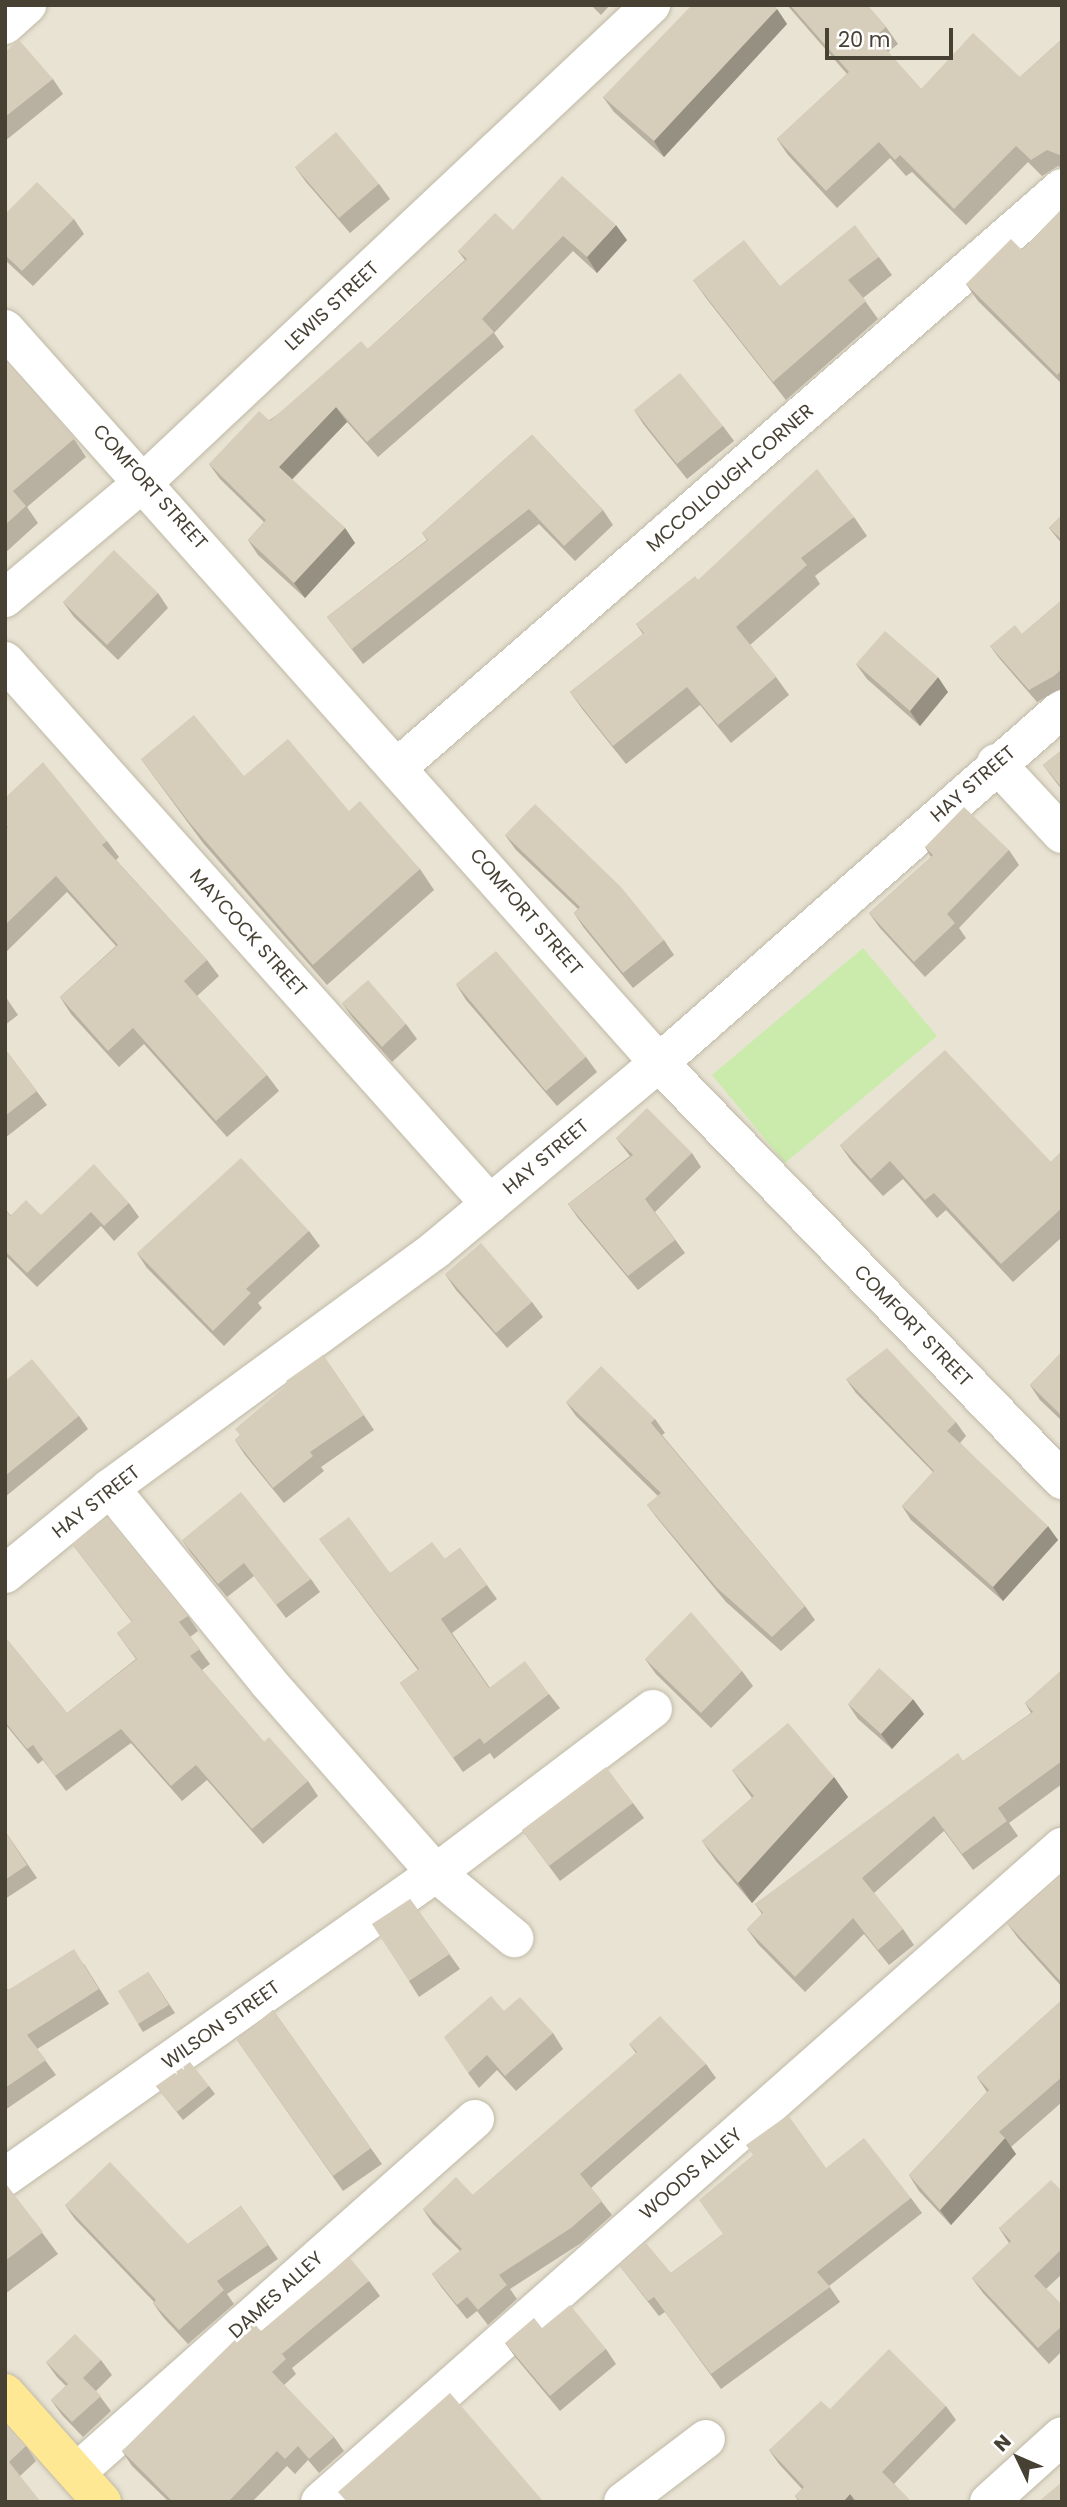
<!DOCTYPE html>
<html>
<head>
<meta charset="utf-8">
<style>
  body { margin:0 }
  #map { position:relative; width:1067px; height:2507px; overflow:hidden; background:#f4f1e6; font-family:Poppins,sans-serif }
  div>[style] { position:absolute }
  .residential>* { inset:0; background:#e8e3d3 }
  .green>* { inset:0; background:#caebac }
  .roads { filter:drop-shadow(0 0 2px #c0b9a7) drop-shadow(0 0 2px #c0b9a7) }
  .street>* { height:38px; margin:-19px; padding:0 19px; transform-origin:19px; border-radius:19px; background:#fff }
  .primary>* { height:38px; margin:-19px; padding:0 19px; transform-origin:19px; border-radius:19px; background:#ffe893 }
  .wall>* { inset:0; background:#b8b0a0 }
  .shaded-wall>* { inset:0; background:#969082 }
  .building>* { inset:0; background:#d6cdba }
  span { translate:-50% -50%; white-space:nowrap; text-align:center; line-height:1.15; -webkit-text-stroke:6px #fff; paint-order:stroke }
  .street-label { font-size:19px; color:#474134 }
  .frame { position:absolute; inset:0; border:7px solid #474134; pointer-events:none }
  .north { position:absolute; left:983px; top:2423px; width:70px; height:70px; -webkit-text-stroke:5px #fff; paint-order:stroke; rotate:314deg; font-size:19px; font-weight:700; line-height:28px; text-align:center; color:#474134 }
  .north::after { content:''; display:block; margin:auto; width:24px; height:32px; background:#474134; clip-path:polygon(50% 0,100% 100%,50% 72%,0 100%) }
  .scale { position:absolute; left:825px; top:28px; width:128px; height:32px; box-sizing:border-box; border:4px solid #474134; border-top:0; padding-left:9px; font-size:21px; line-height:24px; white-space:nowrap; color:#474134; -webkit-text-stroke:5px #fff; paint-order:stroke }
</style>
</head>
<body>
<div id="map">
  <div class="residential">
    <i style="clip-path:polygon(5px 5px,1062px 5px,1062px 2502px,5px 2502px)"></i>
  </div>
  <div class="green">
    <i style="clip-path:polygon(863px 948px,937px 1036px,785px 1163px,712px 1075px)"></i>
  </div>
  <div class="roads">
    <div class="street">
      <i style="left:5px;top:25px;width:30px;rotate:-42deg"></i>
      <i style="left:5px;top:329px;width:983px;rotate:48.3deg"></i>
      <i style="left:659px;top:1063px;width:580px;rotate:45.98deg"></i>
      <i style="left:5px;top:598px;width:182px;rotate:-39.9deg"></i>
      <i style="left:145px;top:481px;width:695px;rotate:-43.25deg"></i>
      <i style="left:5px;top:661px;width:728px;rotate:48.23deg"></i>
      <i style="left:996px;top:763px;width:97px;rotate:47.1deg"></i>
      <i style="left:398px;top:767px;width:881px;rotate:-41.09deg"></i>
      <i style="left:110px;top:1488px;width:250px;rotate:50.8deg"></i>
      <i style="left:268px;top:1682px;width:254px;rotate:48.7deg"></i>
      <i style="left:436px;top:1873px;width:102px;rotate:39.8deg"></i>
      <i style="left:5px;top:1574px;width:136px;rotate:-39.3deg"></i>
      <i style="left:110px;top:1488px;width:403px;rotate:-36.2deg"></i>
      <i style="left:435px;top:1250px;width:292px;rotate:-39.9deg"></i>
      <i style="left:659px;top:1063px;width:536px;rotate:-41.3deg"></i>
      <i style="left:5px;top:2177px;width:527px;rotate:-35.2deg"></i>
      <i style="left:436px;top:1873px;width:272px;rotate:-37.1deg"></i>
      <i style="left:77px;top:2472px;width:532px;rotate:-41.57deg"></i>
      <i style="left:320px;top:2502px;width:990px;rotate:-41.44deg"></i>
      <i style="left:623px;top:2502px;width:104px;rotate:-37.2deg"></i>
      <i style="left:989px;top:2502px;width:98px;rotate:-42.1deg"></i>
    </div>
    <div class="primary">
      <i style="left:5px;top:2393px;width:146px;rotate:48.3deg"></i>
    </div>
  </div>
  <div class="wall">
    <i style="clip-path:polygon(591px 5px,610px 5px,601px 15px)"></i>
    <i style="clip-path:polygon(787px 5px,867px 5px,886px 27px,898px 44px,888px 52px,921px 89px,1020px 77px,1062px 39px,1062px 168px,1058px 166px,1042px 176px,1028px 162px,966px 225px,912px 172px,906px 176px,890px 158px,837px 208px,788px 155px,777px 139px,847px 74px)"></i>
    <i style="clip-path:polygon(777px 9px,787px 24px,664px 157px,614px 112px,603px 97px)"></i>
    <i style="clip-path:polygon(5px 52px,53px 79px,63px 94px,5px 141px)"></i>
    <i style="clip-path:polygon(295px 167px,379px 184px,390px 199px,350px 233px,306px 182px)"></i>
    <i style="clip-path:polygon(1062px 209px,1062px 384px,978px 301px,966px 284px,1022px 250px)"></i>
    <i style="clip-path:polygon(5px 214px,74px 219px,84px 234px,33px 286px,5px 260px)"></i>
    <i style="clip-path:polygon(513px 230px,627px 240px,597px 273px,573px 251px,494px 333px,504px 347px,378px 457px,347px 422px,292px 480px,345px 528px,355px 543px,305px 598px,258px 555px,248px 540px,264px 522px,220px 479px,209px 464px,368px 349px,465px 260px,458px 251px)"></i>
    <i style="clip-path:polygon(879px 257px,892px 275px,863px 298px,878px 319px,786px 400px,706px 298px,693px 280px,780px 286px)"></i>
    <i style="clip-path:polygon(5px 359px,74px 439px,86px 457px,27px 507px,38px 523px,5px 553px)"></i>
    <i style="clip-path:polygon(634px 410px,723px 426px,734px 441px,687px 479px,644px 425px)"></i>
    <i style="clip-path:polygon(532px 435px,603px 510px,613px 525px,575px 561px,539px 524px,363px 664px,327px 617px,427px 540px,422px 533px)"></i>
    <i style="clip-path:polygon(1062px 515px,1062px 544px,1049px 528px)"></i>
    <i style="clip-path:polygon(854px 517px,867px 536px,815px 576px,820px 584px,750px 645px,776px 677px,789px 695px,731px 743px,700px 705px,626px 764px,583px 710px,570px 692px,643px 634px,636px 624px,698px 580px)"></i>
    <i style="clip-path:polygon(158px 593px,168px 608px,118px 660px,74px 617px,63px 602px)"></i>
    <i style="clip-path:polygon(1062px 600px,1062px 688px,1037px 702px,999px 658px,990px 646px,1022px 634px)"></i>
    <i style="clip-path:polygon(856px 664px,948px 692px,920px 726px,867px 679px)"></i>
    <i style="clip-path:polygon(1062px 750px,1062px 790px,1043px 765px)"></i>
    <i style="clip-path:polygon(141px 759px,244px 776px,349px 811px,420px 869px,434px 890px,327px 985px,203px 843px)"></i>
    <i style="clip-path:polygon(5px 798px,107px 841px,119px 857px,116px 860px,207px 960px,219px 976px,197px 996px,267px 1075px,279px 1091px,227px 1137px,144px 1044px,119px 1067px,71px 1014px,60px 997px,116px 946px,67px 892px,5px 953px)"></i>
    <i style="clip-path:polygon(505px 835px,664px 940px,674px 955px,633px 988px,584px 928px,574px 913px,578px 909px,516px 850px)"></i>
    <i style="clip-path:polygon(925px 847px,1009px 850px,1019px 865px,959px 928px,966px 938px,925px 977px,880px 928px,869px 913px,931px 857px)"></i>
    <i style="clip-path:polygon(456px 984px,586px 1057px,597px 1072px,557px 1106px,466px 1000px)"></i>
    <i style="clip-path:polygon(5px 996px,18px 1015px,5px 1025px)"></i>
    <i style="clip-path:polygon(342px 1003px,406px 1024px,417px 1039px,392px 1062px,353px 1018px)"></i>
    <i style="clip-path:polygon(5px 1049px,47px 1105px,5px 1138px)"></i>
    <i style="clip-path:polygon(616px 1138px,692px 1153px,701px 1167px,655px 1212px,685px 1253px,638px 1290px,578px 1218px,568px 1204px,630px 1156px)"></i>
    <i style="clip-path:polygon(840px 1145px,1051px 1162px,1062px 1151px,1062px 1237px,1013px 1282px,946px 1210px,937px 1218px,903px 1179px,883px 1196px,852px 1162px)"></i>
    <i style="clip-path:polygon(129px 1203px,139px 1217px,114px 1241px,101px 1226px,37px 1287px,5px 1255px,5px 1208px,10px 1215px,41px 1215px)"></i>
    <i style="clip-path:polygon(309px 1231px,320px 1246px,258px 1303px,262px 1308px,224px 1346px,147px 1268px,137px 1253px)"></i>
    <i style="clip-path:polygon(445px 1274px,532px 1302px,543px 1317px,507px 1348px,456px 1290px)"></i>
    <i style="clip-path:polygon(1062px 1352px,1062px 1421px,1040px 1400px,1030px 1385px)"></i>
    <i style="clip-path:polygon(323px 1355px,374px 1430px,321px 1467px,324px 1471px,284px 1503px,245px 1455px,235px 1440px)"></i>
    <i style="clip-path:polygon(846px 1379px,956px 1422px,966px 1436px,960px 1443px,1058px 1540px,1003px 1601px,911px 1520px,902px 1506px,933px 1472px,856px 1393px)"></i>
    <i style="clip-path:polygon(5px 1381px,79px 1416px,88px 1429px,5px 1497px)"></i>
    <i style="clip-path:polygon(566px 1402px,655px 1419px,665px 1433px,662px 1435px,805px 1606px,815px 1620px,781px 1651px,726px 1602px,657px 1518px,647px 1505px,658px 1496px,576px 1416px)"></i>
    <i style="clip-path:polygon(319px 1539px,390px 1573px,445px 1559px,460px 1548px,497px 1599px,452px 1633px,490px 1688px,549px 1694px,560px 1708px,494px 1759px,490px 1753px,463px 1772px,400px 1683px,418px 1670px)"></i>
    <i style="clip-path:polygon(182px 1540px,311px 1579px,320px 1592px,286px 1618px,254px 1576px,227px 1597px,191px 1553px)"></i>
    <i style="clip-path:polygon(72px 1544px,188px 1616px,198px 1631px,190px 1637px,210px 1664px,202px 1670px,264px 1742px,308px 1781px,318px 1796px,263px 1844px,207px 1780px,182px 1801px,131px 1743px,66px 1791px,43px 1760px,38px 1764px,5px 1724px,5px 1637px,67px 1713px,136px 1659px,117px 1633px,132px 1622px)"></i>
    <i style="clip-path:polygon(645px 1659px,742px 1671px,753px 1686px,711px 1728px,656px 1674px)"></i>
    <i style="clip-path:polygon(1062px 1670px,1062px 1784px,1009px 1823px,1018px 1836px,973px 1870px,944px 1831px,874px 1893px,903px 1929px,914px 1945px,889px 1965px,864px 1934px,805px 1992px,758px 1944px,747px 1929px,762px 1914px,755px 1904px,963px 1761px,1031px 1713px,1025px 1703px)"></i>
    <i style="clip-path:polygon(848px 1704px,924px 1714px,892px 1749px,858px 1719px)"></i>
    <i style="clip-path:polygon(732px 1770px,834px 1777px,848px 1797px,752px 1903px,716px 1861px,702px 1841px,752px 1798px)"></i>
    <i style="clip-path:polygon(633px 1803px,644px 1818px,560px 1881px,522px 1830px)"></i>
    <i style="clip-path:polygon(5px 1831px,37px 1878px,5px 1899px)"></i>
    <i style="clip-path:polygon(1062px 1873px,1062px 1987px,1018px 1938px,1007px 1923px)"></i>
    <i style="clip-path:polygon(410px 1899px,460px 1969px,419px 1997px,409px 1981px)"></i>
    <i style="clip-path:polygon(84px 1964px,109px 2004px,37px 2049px,56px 2075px,5px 2110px,5px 1986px,8px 1990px)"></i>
    <i style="clip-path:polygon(148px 1972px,175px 2013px,143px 2032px,138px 2024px)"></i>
    <i style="clip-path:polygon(1062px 2000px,1062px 2102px,1011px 2147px,1016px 2154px,951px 2225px,919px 2191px,909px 2175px,987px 2092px,977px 2077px)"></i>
    <i style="clip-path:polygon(273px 2010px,382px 2164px,343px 2191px,237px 2040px)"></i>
    <i style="clip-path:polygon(504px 2011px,553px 2033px,563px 2049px,516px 2091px,497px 2070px,479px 2088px,468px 2073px)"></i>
    <i style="clip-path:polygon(629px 2044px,706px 2064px,716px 2078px,591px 2188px,612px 2215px,581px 2243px,510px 2289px,517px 2299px,488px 2325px,477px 2311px,467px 2319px,442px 2288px,432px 2274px,460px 2251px,433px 2224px,423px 2209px,473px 2195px,636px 2053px)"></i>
    <i style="clip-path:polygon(156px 2086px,209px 2086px,215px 2094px,183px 2120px)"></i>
    <i style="clip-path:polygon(826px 2168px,911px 2198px,922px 2213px,829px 2286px,840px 2302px,721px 2389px,665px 2312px,659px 2316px,619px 2265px,671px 2273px,723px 2234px)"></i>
    <i style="clip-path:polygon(5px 2183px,58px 2254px,5px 2294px)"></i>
    <i style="clip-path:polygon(1062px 2191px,1062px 2274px,1046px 2289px,1062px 2305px,1062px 2351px,1049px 2364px,983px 2293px,972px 2278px,1009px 2243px,999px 2228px)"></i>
    <i style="clip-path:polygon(65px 2205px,188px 2244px,241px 2206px,278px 2259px,227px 2294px,234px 2304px,188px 2344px,163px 2317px,153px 2303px,154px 2302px,75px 2219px)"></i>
    <i style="clip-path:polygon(369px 2281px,380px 2296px,292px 2368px,296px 2374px,284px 2385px,334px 2437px,344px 2451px,319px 2473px,308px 2460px,295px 2474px,287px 2466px,252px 2502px,169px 2502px,132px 2466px,122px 2451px,261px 2331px)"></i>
    <i style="clip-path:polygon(542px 2328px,606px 2349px,616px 2364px,560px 2411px,516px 2358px,505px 2343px)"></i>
    <i style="clip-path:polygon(101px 2360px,112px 2375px,96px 2391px,111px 2411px,83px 2437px,62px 2415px,51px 2400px,66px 2386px,57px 2377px,46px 2362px)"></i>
    <i style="clip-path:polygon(946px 2406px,956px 2420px,894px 2484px,911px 2502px,799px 2502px,795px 2496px,802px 2489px,779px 2464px,769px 2450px,830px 2409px)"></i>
    <i style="clip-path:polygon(5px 2423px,26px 2446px,36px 2461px,20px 2476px,5px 2502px)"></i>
  </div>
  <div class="shaded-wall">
    <i style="clip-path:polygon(777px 9px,787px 24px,664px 157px,654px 141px)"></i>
    <i style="clip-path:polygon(616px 225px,627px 240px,597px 273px,587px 257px)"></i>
    <i style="clip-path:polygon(336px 407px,347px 422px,289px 482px,279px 467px)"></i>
    <i style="clip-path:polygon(345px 528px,355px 543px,305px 598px,294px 583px)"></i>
    <i style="clip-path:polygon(938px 677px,948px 692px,920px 726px,910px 711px)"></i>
    <i style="clip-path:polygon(1048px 1526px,1058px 1540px,1003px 1601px,993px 1587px)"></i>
    <i style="clip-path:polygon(913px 1699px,924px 1714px,892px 1749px,881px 1734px)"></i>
    <i style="clip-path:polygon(834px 1777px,848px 1797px,752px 1903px,738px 1883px)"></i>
    <i style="clip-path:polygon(1005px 2138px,1016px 2154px,951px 2225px,940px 2210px)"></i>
    <i style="clip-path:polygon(850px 2494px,855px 2502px,843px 2502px)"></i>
  </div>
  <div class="building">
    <i style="clip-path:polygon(692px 5px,773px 5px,777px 9px,654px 141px,603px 97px)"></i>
    <i style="clip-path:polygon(790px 5px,867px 5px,886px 27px,875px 37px,921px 89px,973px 33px,1020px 77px,1062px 39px,1062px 156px,1047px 150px,1031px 160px,1016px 146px,954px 209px,900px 155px,895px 160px,879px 142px,826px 191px,777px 139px,849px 72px)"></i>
    <i style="clip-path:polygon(19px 40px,53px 79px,5px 117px,5px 52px)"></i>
    <i style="clip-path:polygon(336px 132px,379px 184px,339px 218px,295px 167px)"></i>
    <i style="clip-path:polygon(562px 176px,616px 225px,587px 257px,563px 236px,482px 319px,494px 332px,367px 442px,336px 407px,279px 467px,345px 528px,294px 583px,248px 540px,266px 520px,209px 464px,259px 411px,270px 421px,361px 341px,368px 349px,467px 259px,458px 251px,495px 213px,513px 230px)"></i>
    <i style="clip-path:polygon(37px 182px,74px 219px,22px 271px,5px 255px,5px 214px)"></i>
    <i style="clip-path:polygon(1062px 209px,1062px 370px,1057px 375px,966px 284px,1011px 239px,1022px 250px)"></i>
    <i style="clip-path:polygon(855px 225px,879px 257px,848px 280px,866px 301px,773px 382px,693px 280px,744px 240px,780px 286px)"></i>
    <i style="clip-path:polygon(5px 359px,74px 439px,13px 491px,26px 506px,5px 525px)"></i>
    <i style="clip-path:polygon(680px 373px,723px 426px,677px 464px,634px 410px)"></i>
    <i style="clip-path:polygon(532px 435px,603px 510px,564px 546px,529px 509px,352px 649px,327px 617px,428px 540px,422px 533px)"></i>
    <i style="clip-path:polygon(817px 469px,854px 517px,801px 558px,807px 565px,736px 627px,776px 677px,718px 725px,687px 687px,613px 746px,570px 692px,644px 633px,636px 624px,695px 576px,698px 580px)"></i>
    <i style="clip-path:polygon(1062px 515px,1062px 540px,1049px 528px)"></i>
    <i style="clip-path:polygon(114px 550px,158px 593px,107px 645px,63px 602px)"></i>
    <i style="clip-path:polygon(1062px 600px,1062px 669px,1054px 676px,1029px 690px,990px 646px,1015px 625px,1022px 634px)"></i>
    <i style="clip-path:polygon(885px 631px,938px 677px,910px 711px,856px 664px)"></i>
    <i style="clip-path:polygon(194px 715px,244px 776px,288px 739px,349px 811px,360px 801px,420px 869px,313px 965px,189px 822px,141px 759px)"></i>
    <i style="clip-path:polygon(1062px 750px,1062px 788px,1043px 765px)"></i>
    <i style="clip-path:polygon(43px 762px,107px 841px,102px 845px,207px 960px,184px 981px,267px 1075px,216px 1121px,133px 1028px,108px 1051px,60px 997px,118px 945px,56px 876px,5px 925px,5px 829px,8px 827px,5px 824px,5px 798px)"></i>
    <i style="clip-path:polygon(535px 804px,621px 887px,664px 940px,623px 973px,574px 913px,580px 907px,505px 835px)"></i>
    <i style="clip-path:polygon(964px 807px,1009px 850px,947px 914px,955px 923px,914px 962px,869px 913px,933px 855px,925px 847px)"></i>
    <i style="clip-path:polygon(496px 951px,586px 1057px,546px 1091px,456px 984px)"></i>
    <i style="clip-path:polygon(368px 980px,406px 1024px,382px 1047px,342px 1003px)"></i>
    <i style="clip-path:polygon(5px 1049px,37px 1091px,5px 1116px)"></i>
    <i style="clip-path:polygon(945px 1050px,1051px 1162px,1062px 1151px,1062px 1208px,1001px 1264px,934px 1193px,925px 1200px,890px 1161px,871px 1179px,840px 1145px)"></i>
    <i style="clip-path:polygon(647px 1108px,692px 1153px,645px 1199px,675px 1240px,628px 1276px,568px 1204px,633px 1155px,616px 1138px)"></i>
    <i style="clip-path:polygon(241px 1158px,309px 1231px,246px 1289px,251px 1293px,213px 1331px,137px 1253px)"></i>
    <i style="clip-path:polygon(94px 1164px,129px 1203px,104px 1226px,91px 1212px,27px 1273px,5px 1251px,5px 1209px,10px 1216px,26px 1200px,41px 1215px)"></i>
    <i style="clip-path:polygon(481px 1243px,532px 1302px,496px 1333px,445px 1274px)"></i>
    <i style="clip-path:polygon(887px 1348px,956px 1422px,947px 1431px,1048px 1526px,993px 1587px,902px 1506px,934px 1471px,846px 1379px)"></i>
    <i style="clip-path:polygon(1062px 1352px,1062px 1416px,1030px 1385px)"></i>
    <i style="clip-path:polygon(323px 1355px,364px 1415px,310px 1452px,313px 1456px,273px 1488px,235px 1440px,240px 1435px,235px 1429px,288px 1384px,286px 1381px)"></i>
    <i style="clip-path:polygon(32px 1359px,79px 1416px,5px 1476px,5px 1381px)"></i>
    <i style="clip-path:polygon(601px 1366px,655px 1419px,651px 1423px,805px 1606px,772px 1637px,717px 1588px,647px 1505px,661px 1493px,566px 1402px)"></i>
    <i style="clip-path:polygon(241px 1492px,311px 1579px,276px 1605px,244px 1563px,218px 1584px,182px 1540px)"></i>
    <i style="clip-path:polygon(107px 1517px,188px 1616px,179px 1622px,200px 1649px,190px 1656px,264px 1742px,269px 1737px,308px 1781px,252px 1829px,196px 1765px,171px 1786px,121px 1729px,55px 1776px,33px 1745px,27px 1749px,5px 1722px,5px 1637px,67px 1713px,137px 1659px,117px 1633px,132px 1621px,72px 1544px)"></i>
    <i style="clip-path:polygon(349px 1517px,390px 1573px,432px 1542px,445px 1559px,460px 1548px,487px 1585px,441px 1619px,489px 1688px,525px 1661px,549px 1694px,484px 1744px,480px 1738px,453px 1758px,400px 1683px,419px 1669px,319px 1539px)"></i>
    <i style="clip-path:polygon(691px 1612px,742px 1671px,701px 1713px,645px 1659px)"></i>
    <i style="clip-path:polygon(879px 1668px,913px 1699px,881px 1734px,848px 1704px)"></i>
    <i style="clip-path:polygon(1062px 1670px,1062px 1761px,998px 1808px,1007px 1821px,962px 1854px,934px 1816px,862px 1878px,903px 1929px,878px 1950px,853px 1918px,795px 1977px,747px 1929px,763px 1913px,755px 1904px,958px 1753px,963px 1761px,1033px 1712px,1025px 1703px)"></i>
    <i style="clip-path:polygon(788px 1723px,834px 1777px,738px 1883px,702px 1841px,754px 1796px,732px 1770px)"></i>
    <i style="clip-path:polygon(606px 1767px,633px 1803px,549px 1866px,522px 1830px)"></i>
    <i style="clip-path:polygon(5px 1831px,27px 1865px,5px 1880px)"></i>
    <i style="clip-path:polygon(1062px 1873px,1062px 1983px,1007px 1923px)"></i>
    <i style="clip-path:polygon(410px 1899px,450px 1954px,409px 1981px,372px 1924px)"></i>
    <i style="clip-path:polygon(74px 1949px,99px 1989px,27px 2035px,46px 2060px,5px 2088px,5px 1986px,8px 1990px)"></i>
    <i style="clip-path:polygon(148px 1972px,169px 2005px,138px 2024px,118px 1991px)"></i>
    <i style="clip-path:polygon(491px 1996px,504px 2011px,520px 1997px,553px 2033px,505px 2076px,487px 2055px,468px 2073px,444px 2037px)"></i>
    <i style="clip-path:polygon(1062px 2000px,1062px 2077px,999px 2132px,1005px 2138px,940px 2210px,909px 2175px,989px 2090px,977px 2077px)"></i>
    <i style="clip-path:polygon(273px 2010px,371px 2148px,333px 2176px,237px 2040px)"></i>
    <i style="clip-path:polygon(660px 2016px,706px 2064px,580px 2174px,602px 2201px,571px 2228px,499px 2275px,507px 2285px,478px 2310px,467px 2297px,457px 2305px,432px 2274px,462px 2249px,423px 2209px,456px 2177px,473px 2195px,637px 2052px,629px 2044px)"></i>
    <i style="clip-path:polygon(190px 2062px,209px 2086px,177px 2112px,156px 2086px)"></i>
    <i style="clip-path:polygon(788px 2115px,826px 2168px,864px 2138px,911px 2198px,817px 2272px,830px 2287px,711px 2374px,654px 2297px,648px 2301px,619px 2265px,646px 2243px,671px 2273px,723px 2234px,699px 2200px,753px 2155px,746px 2145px)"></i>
    <i style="clip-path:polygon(110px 2162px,188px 2244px,241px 2206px,268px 2245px,217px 2281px,224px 2290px,179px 2330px,153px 2303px,156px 2300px,65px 2205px)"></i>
    <i style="clip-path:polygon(1051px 2180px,1062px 2191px,1062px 2249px,1034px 2276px,1062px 2305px,1062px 2326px,1038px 2348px,972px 2278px,1011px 2241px,999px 2228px)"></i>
    <i style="clip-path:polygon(5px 2183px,43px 2232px,5px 2261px)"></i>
    <i style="clip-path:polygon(349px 2257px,369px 2281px,282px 2354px,286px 2359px,272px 2372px,334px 2437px,309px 2459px,298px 2446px,285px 2459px,277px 2451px,228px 2502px,173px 2502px,122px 2451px,253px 2322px,261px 2331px)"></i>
    <i style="clip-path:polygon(570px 2305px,606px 2349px,550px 2396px,505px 2343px,534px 2318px,542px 2328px)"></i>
    <i style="clip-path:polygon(75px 2334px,101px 2360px,83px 2378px,101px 2396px,72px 2422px,51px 2400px,68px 2384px,46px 2362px)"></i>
    <i style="clip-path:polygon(889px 2349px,946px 2406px,882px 2472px,909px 2499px,906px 2502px,857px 2502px,850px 2494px,843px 2502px,801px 2502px,795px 2496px,804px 2487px,769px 2450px,821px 2401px,830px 2409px)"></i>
    <i style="clip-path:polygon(450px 2393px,542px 2500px,540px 2502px,347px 2502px,338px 2492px)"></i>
    <i style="clip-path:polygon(5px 2423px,26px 2446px,9px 2462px,41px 2502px,5px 2502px)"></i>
    <i style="clip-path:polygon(1062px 2482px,1062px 2502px,1038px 2502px)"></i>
  </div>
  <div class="street-label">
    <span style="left:332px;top:306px;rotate:-43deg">LEWIS STREET</span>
    <span style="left:730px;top:478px;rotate:-41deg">MCCOLLOUGH CORNER</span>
    <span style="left:150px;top:487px;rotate:48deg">COMFORT STREET</span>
    <span style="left:973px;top:784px;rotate:-41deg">HAY STREET</span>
    <span style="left:526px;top:912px;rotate:49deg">COMFORT STREET</span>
    <span style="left:248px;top:933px;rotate:48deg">MAYCOCK STREET</span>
    <span style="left:546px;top:1157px;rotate:-40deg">HAY STREET</span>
    <span style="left:913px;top:1326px;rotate:46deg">COMFORT STREET</span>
    <span style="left:96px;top:1502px;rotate:-38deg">HAY STREET</span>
    <span style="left:221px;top:2025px;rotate:-35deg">WILSON STREET</span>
    <span style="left:691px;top:2174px;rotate:-41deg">WOODS ALLEY</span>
    <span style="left:276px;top:2295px;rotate:-42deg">DAMES ALLEY</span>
  </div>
  <div class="frame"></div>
  <div class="north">N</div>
  <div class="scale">20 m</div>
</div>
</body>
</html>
